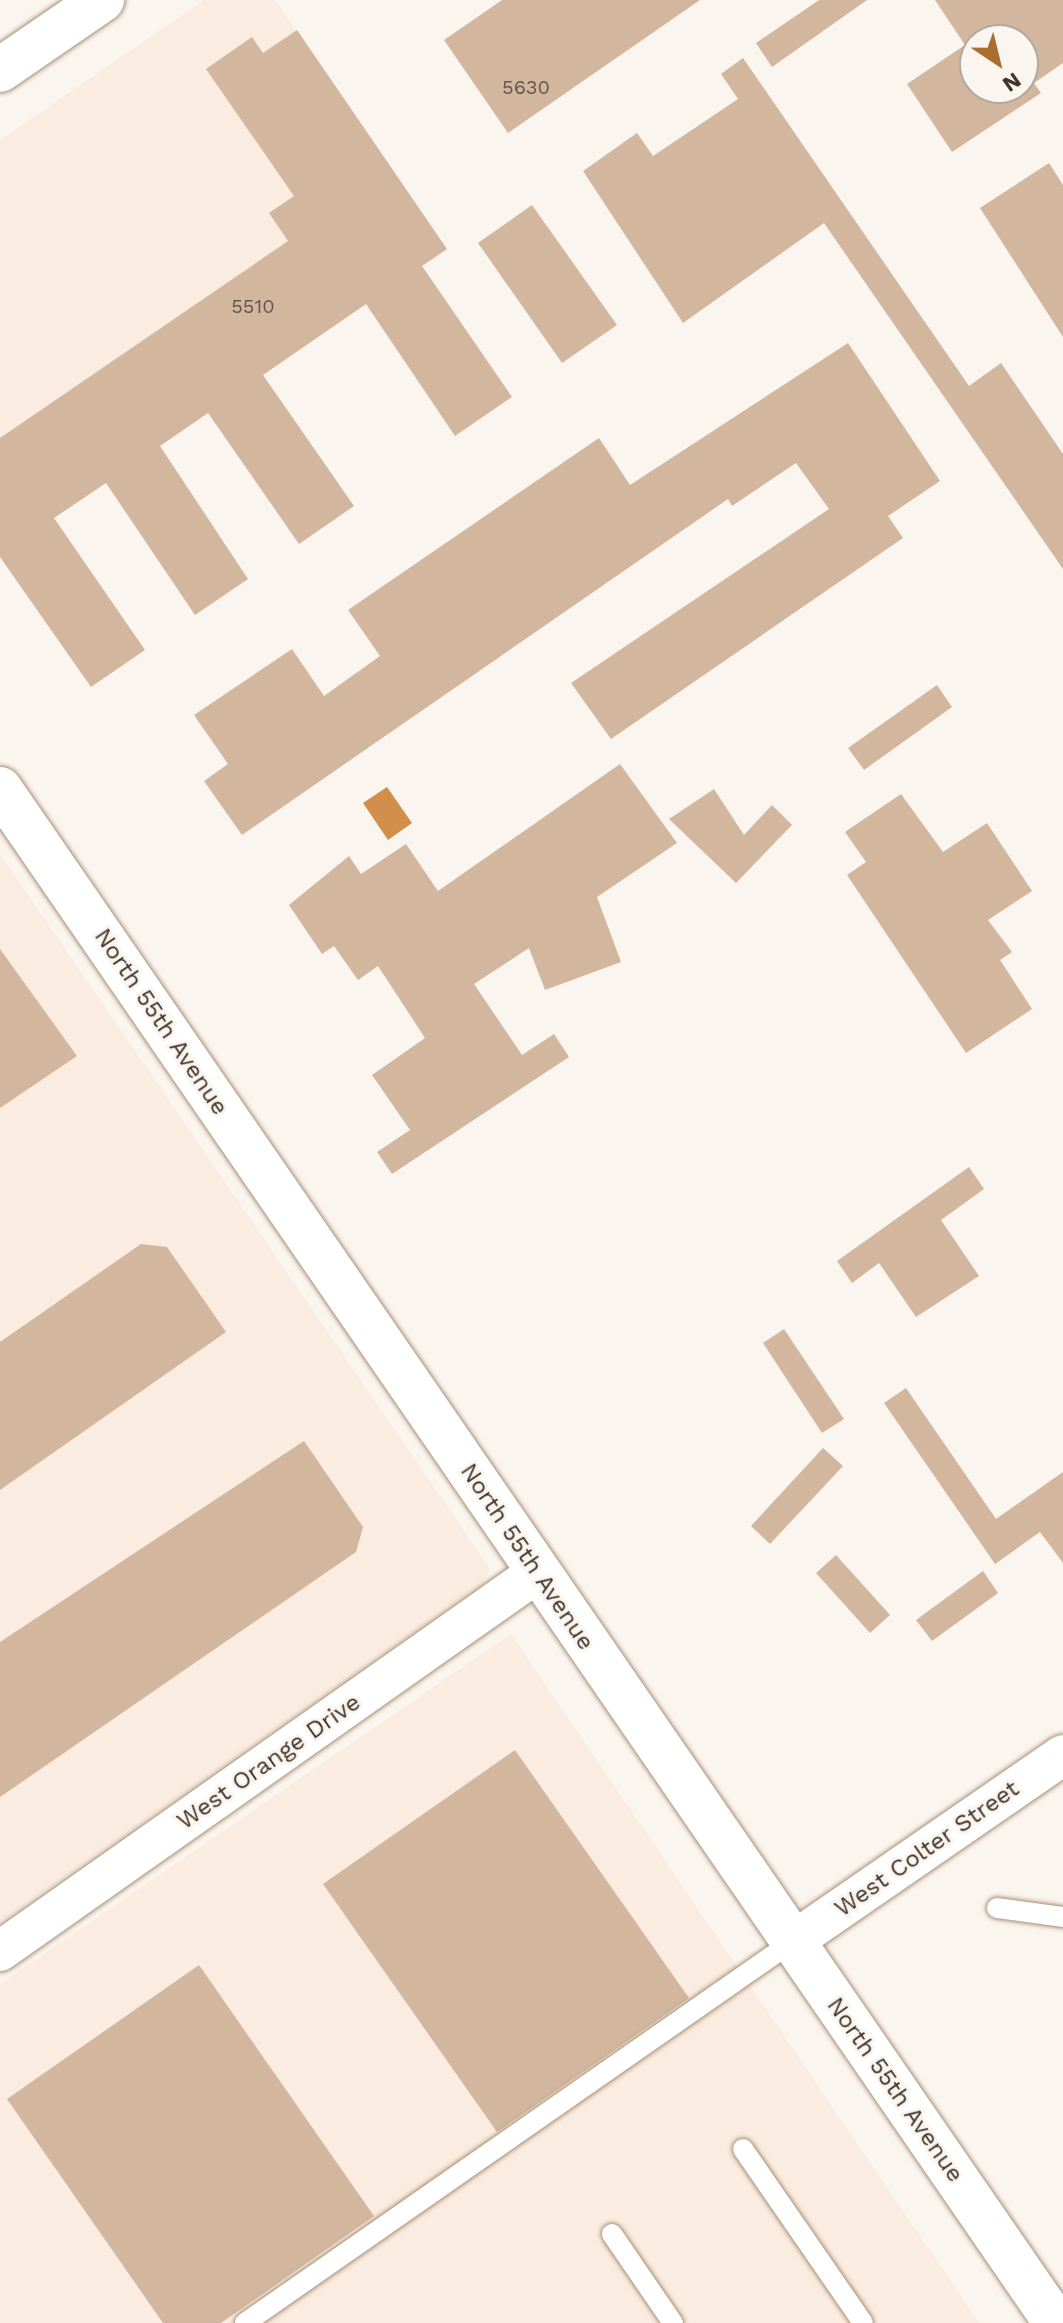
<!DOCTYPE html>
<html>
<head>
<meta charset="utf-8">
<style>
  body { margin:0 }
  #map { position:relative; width:1063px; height:2323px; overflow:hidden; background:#faf5ef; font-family:"Work Sans",sans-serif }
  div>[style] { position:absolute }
  .built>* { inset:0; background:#faece0 }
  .water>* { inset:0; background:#d18f4b }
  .building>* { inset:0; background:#d2b79e }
  .roads { filter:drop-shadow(0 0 2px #a98f76) drop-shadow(0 0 2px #a98f76) }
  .lane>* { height:20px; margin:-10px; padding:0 10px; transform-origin:10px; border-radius:10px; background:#fff }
  .street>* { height:40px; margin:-20px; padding:0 20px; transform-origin:20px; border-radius:20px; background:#fff }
  .secondary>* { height:44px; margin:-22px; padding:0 22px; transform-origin:22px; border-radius:22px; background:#fff }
  .primary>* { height:44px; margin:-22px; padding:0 22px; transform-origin:22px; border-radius:22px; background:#fff }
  span { translate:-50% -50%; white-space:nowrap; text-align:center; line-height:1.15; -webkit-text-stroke:6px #faf5ef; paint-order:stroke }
  .number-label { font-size:20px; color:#655648 }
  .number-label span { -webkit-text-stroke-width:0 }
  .street-label { font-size:24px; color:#41362c }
  .north { position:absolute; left:959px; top:24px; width:80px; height:80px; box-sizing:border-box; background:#faf5ef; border:2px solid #b0a9a1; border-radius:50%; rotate:145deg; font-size:22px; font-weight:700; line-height:32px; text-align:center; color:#41362c }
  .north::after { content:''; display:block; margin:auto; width:28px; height:36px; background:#aa6f30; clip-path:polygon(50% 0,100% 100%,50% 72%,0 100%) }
</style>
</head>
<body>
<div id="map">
  <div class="built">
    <i style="clip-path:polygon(204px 0,275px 0,447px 249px,0 555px,0 140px)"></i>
    <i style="clip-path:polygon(0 854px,490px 1569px,483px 1584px,0 1922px)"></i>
    <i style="clip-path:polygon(511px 1634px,979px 2323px,0 2323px,0 1984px)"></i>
  </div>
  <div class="water">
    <i style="clip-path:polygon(387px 787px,412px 823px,388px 840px,363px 803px)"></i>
  </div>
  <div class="building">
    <i style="clip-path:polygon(502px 0,700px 0,508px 133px,444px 40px)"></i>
    <i style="clip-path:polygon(819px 0,867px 0,772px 67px,756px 43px)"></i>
    <i style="clip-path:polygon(evenodd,935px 0,1063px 0,1063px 63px,1034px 83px,1041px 93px,952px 152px,907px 84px,965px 45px,935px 0,975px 40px,1023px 40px,1023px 88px,975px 88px,975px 40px)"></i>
    <i style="clip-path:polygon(297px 30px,447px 249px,422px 266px,512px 397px,455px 436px,366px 304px,263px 375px,354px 506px,299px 544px,208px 413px,160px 446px,248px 579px,195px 615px,106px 483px,54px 518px,145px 650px,91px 687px,0 557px,0 438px,288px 241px,269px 213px,294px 196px,206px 69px,252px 37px,263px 53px)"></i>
    <i style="clip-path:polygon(743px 58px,969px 386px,1001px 363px,1063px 454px,1063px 569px,824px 223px,683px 323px,583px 171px,637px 133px,653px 156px,738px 99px,721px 74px)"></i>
    <i style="clip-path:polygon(1049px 163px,1063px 185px,1063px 337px,980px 208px)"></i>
    <i style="clip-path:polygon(532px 205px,617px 325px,562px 363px,478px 243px)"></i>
    <i style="clip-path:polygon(848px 343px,940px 481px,888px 516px,903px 538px,611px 739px,571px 683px,829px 509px,796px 463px,732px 506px,728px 499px,242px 835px,204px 781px,228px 764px,194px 715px,292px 649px,324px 696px,380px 656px,348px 610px,599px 438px,630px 485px)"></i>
    <i style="clip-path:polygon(937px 685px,952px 707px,864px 770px,848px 748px)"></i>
    <i style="clip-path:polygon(620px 764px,677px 843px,597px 897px,621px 962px,545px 990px,529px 948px,474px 984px,522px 1055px,554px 1034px,569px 1057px,392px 1174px,377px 1152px,410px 1130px,372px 1075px,425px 1038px,378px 966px,358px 980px,334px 946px,322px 954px,289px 905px,349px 856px,361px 874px,406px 844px,438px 891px)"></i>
    <i style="clip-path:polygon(714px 789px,744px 835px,772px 805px,792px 825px,736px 883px,669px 819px)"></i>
    <i style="clip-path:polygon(901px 794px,943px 852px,987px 823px,1032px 891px,988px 920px,1012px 952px,1000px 960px,1032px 1009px,966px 1053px,847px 875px,866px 862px,845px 832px)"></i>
    <i style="clip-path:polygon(0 949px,77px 1056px,0 1108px)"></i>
    <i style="clip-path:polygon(969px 1167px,984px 1189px,941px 1220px,979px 1276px,916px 1317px,879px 1263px,852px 1283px,837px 1261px)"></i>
    <i style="clip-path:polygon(141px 1244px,167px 1247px,226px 1332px,0 1490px,0 1342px)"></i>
    <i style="clip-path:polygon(784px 1329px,844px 1419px,822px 1433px,763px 1343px)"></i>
    <i style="clip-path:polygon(906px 1388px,996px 1519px,1063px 1472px,1063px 1563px,1040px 1532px,995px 1564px,884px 1403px)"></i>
    <i style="clip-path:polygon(304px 1441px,363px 1527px,356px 1552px,0 1797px,0 1642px)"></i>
    <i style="clip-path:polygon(823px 1448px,843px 1466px,770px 1544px,751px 1526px)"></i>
    <i style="clip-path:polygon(836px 1555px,890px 1615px,870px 1633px,816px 1573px)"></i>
    <i style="clip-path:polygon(983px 1571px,998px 1593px,932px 1641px,916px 1620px)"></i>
    <i style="clip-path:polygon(515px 1750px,689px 1998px,497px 2132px,323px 1884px)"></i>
    <i style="clip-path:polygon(199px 1965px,374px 2216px,221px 2323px,163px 2323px,7px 2099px)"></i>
  </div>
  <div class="roads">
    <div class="lane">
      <i style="left:997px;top:1908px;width:67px;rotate:7.8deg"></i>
      <i style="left:743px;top:2149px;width:211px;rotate:55.4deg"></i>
      <i style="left:612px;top:2234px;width:108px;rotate:55.6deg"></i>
      <i style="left:245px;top:2323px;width:667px;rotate:-34.86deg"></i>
    </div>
    <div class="street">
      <i style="left:792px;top:1942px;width:329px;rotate:-34.6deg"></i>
      <i style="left:0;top:1951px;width:658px;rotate:-35.16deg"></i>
    </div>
    <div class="secondary">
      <i style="left:0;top:789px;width:1862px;rotate:55.46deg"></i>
    </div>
    <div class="primary">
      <i style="left:0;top:70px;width:124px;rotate:-34.5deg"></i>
    </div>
  </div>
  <div class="number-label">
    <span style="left:526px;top:87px">5630</span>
    <span style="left:253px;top:306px">5510</span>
  </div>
  <div class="street-label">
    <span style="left:161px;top:1022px;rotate:56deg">North 55th Avenue</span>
    <span style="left:527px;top:1557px;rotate:56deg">North 55th Avenue</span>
    <span style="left:269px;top:1762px;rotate:-35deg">West Orange Drive</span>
    <span style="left:927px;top:1849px;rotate:-35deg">West Colter Street</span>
    <span style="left:895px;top:2090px;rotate:55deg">North 55th Avenue</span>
  </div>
  <div class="north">N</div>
</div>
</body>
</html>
